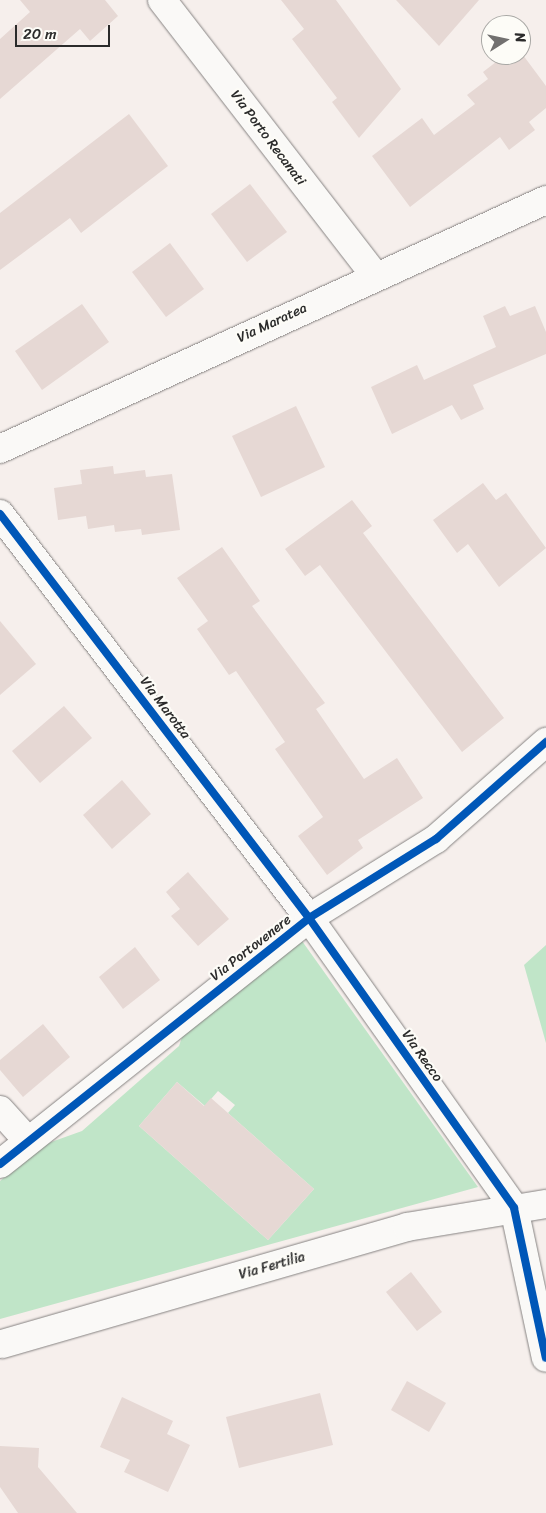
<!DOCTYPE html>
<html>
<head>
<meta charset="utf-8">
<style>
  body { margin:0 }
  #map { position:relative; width:546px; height:1513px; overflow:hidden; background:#f6efec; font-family:Sriracha,sans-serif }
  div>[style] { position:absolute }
  .green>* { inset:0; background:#c0e5c8 }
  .building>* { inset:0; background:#e6d8d4 }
  .roads { filter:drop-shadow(0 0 1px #868382) drop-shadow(0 0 1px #868382) }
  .street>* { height:28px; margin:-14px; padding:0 14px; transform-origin:14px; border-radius:14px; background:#faf9f7 }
  .cycleway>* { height:8px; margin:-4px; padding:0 4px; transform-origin:4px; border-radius:4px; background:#0057b8 }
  span { translate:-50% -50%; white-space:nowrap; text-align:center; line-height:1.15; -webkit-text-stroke:4.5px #fdfcf7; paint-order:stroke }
  .street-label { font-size:14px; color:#2b2b2b }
  .north { position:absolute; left:481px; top:15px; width:50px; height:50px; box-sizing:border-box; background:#fdfcf7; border:1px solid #a9a8a5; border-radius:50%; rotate:80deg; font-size:14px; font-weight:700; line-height:20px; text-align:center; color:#2b2b2b }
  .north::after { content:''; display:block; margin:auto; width:18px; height:22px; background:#72706f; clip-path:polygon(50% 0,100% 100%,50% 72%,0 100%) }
  .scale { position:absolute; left:15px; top:25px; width:95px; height:22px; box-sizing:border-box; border:2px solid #2b2b2b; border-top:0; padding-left:6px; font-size:15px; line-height:18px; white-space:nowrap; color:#2b2b2b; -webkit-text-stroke:4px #fdfcf7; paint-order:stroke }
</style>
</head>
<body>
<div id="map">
  <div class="green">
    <i style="clip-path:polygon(evenodd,302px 941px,478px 1187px,0 1319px,0 1181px,40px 1146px,82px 1131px,179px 1046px,186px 1025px,302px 941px,177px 1082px,205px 1106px,218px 1091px,235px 1105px,228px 1113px,314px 1189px,268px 1240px,139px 1126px,177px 1082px)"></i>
    <i style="clip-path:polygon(546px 945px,546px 1043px,524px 965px)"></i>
  </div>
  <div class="building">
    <i style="clip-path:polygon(20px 0,105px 0,118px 16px,90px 41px,80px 29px,0 99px,0 39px,30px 12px)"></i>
    <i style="clip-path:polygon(281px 0,336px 0,401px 89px,359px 138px,332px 102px,337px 98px,292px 39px,304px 29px)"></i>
    <i style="clip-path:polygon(396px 0,479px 0,439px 46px)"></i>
    <i style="clip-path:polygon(505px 55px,523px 55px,546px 86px,546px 108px,529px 122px,535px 130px,509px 150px,500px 137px,410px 207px,372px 156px,422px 118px,434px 135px,475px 104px,467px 95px,488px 79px,483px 72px)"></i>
    <i style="clip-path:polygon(129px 114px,168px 166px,81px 233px,70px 218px,0 270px,0 213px)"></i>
    <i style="clip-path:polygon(250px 184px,287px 232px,247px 262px,211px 214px)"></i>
    <i style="clip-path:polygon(170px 243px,204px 289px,166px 317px,132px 272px)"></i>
    <i style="clip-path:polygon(82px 304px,109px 342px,42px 390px,15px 351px)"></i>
    <i style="clip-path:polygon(505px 306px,510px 316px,535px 306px,546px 332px,546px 354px,473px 385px,484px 409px,461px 420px,452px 405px,392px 434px,371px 387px,417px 365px,424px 380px,496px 347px,483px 316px)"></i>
    <i style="clip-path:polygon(296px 406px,325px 467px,261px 497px,232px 436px)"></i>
    <i style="clip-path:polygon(113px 466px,114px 474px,145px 470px,146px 477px,172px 474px,180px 530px,142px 535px,141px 529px,115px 532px,114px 525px,88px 529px,86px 516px,58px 520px,54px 488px,82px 484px,80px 470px)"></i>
    <i style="clip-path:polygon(483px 483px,496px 500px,506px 493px,546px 548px,499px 587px,468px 544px,457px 553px,433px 520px)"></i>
    <i style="clip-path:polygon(352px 500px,372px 526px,363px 533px,504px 718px,462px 752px,320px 565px,305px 576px,285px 549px)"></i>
    <i style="clip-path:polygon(222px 547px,260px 601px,252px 606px,325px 703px,316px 709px,364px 779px,397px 758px,423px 798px,358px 840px,363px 848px,327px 875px,298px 836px,323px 817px,275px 749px,285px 742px,236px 671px,229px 675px,197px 629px,208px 621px,177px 578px)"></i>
    <i style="clip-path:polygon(0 621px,36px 664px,0 695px)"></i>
    <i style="clip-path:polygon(64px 706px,92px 738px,40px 783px,12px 751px)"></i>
    <i style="clip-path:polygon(122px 780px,151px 814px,112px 849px,83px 815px)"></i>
    <i style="clip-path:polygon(188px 872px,229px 919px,198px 946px,171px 916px,180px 909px,166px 892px)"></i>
    <i style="clip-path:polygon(135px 947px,160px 980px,123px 1009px,99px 977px)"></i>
    <i style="clip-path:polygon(43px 1024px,70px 1057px,23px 1097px,0 1070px,0 1060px)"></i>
    <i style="clip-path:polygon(177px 1082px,204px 1106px,211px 1098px,314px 1189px,268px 1240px,139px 1126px)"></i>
    <i style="clip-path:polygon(411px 1272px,442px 1312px,417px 1331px,386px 1292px)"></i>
    <i style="clip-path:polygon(407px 1381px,446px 1403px,429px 1432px,391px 1410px)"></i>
    <i style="clip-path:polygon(320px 1393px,333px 1445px,239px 1468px,226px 1417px)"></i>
    <i style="clip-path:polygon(122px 1397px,173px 1421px,167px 1434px,190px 1445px,168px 1492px,124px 1472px,130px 1460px,100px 1447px)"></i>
    <i style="clip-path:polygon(0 1446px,39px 1448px,38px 1467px,77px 1513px,18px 1513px,0 1487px)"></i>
  </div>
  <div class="roads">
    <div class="street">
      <i style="left:162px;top:0;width:349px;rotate:52.3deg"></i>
      <i style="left:0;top:449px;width:600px;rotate:-24.52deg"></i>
      <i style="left:0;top:514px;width:509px;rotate:52.59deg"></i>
      <i style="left:309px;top:918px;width:355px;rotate:54.7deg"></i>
      <i style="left:514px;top:1208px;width:153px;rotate:78deg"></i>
      <i style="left:0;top:1110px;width:39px;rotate:48deg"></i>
      <i style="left:0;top:1164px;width:395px;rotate:-38.5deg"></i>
      <i style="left:309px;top:918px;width:150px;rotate:-31.9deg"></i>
      <i style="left:436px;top:839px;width:147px;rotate:-41.4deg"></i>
      <i style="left:2px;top:1344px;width:422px;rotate:-16.1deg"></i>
      <i style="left:407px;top:1227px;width:141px;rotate:-9.4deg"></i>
    </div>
  </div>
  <div class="cycleway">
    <i style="left:0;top:514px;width:509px;rotate:52.59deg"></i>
    <i style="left:309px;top:918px;width:355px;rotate:54.7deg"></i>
    <i style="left:514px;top:1208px;width:153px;rotate:78deg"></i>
    <i style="left:0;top:1164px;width:395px;rotate:-38.5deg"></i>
    <i style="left:309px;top:918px;width:150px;rotate:-31.9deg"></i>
    <i style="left:436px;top:839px;width:147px;rotate:-41.4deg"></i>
  </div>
  <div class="street-label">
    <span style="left:268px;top:138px;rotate:53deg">Via Porto Recanati</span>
    <span style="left:272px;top:323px;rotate:-25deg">Via Maratea</span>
    <span style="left:165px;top:708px;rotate:53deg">Via Marotta</span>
    <span style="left:251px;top:948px;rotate:-38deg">Via Portovenere</span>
    <span style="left:422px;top:1056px;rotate:55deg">Via Recco</span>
    <span style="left:272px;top:1266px;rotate:-16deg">Via Fertilia</span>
  </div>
  <div class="north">N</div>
  <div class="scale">20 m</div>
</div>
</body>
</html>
